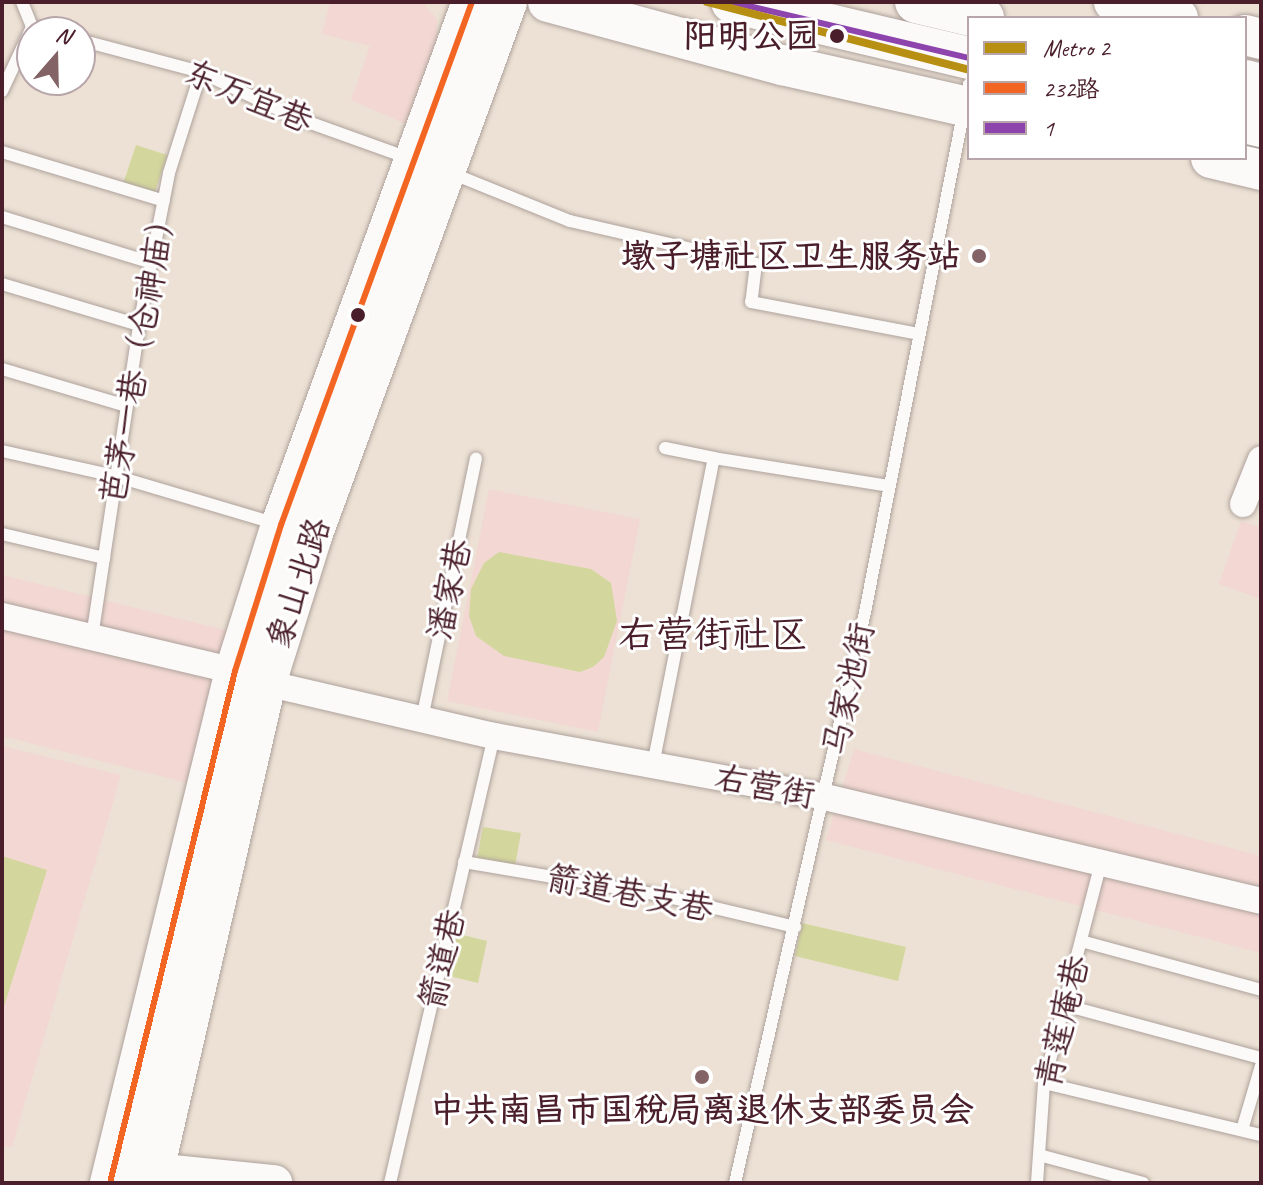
<!DOCTYPE html>
<html>
<head>
<meta charset="utf-8">
<style>
  body { margin:0 }
  #map { position:relative; width:1263px; height:1185px; overflow:hidden; background:#ece1d4; font-family:Caveat,"LXGW WenKai TC",sans-serif }
  div>[style] { position:absolute }
  .built>* { inset:0; background:#f2d7d2 }
  .green>* { inset:0; background:#d4d79d }
  .roads { filter:drop-shadow(0 0 2px #aea29c) drop-shadow(0 0 2px #aea29c) }
  .service>* { height:12px; margin:-6px; padding:0 6px; transform-origin:6px; border-radius:6px; background:#fcfaf9 }
  .minor>* { height:26px; margin:-13px; padding:0 13px; transform-origin:13px; border-radius:13px; background:#fcfaf9 }
  .secondary>* { height:36px; margin:-18px; padding:0 18px; transform-origin:18px; border-radius:18px; background:#fcfaf9 }
  .primary>* { height:40px; margin:-20px; padding:0 20px; transform-origin:20px; border-radius:20px; background:#fcfaf9 }
  .trunk>* { height:42px; margin:-21px; padding:0 21px; transform-origin:21px; border-radius:21px; background:#fcfaf9 }
  .bus-1>* { height:6px; margin:-3px; padding:0 3px; transform-origin:3px; border-radius:3px; background:#f26522 }
  .bus-2>* { height:6px; margin:-3px; padding:0 3px; transform-origin:3px; border-radius:3px; background:#8e44ad }
  .metro-1>* { height:8px; margin:-4px; padding:0 4px; transform-origin:4px; border-radius:4px; background:#b78f12 }
  .dots>* { width:22px; height:22px; translate:-50% -50%; box-sizing:border-box; border:4px solid #fff; border-radius:50% }
  span { translate:-50% -50%; white-space:nowrap; text-align:center; line-height:1.15; -webkit-text-stroke:6px #fff; paint-order:stroke }
  .stop-label { font-size:34px; color:#4a1f2b; font-weight:700 }
  .right { translate:-100% -50%; text-align:right }
  .street-label { font-size:34px; color:#4a1f2b }
  .poi-label { font-size:34px; color:#4a1f2b; font-weight:700 }
  .quarter-label { font-size:38px; color:#4a1f2b }
  .frame { position:absolute; inset:0; border:4px solid #4a1f2b; pointer-events:none }
  .legend { position:absolute; left:967px; top:16px; width:280px; height:144px; box-sizing:border-box; background:#fff; border:2px solid #b7a5aa; margin:0; padding:10px 14px; list-style:none; font-size:24px; color:#4a1f2b }
  .legend li { display:flex; align-items:center; gap:16px; height:40px }
  .legend b { width:40px; border:2px solid #b7a5aa }
  .north { position:absolute; left:16px; top:16px; width:80px; height:80px; box-sizing:border-box; background:#fff; border:2px solid #b7a5aa; border-radius:50%; rotate:20deg; font-size:22px; font-weight:700; line-height:32px; text-align:center; color:#4a1f2b }
  .north::after { content:''; display:block; margin:auto; width:28px; height:36px; background:#836366; clip-path:polygon(50% 0,100% 100%,50% 72%,0 100%) }
</style>
</head>
<body>
<div id="map">
  <div class="built">
    <i style="clip-path:polygon(330px 2px,422px 2px,437px 19px,436px 65px,410px 126px,351px 100px,370px 46px,322px 34px)"></i>
    <i style="clip-path:polygon(489px 489px,640px 519px,598px 732px,447px 701px)"></i>
    <i style="clip-path:polygon(1241px 521px,1261px 528px,1261px 599px,1219px 584px)"></i>
    <i style="clip-path:polygon(2px 575px,258px 638px,216px 790px,2px 736px)"></i>
    <i style="clip-path:polygon(2px 746px,121px 775px,12px 1147px,2px 1147px)"></i>
    <i style="clip-path:polygon(854px 749px,1261px 856px,1261px 953px,826px 840px)"></i>
  </div>
  <div class="green">
    <i style="clip-path:polygon(136px 145px,167px 155px,154px 195px,123px 184px)"></i>
    <i style="clip-path:polygon(499px 552px,591px 569px,611px 583px,617px 621px,604px 657px,593px 667px,580px 672px,504px 656px,476px 636px,469px 616px,471px 589px,484px 563px)"></i>
    <i style="clip-path:polygon(483px 827px,521px 833px,515px 866px,477px 859px)"></i>
    <i style="clip-path:polygon(2px 856px,47px 870px,2px 1013px)"></i>
    <i style="clip-path:polygon(802px 923px,906px 947px,898px 981px,795px 956px)"></i>
    <i style="clip-path:polygon(455px 933px,487px 941px,478px 983px,445px 975px)"></i>
  </div>
  <div class="roads">
    <div class="service">
      <i style="left:22px;top:2px;width:27px;rotate:68deg"></i>
      <i style="left:32px;top:27px;width:20px;rotate:15deg"></i>
      <i style="left:80px;top:40px;width:125px;rotate:14.8deg"></i>
      <i style="left:201px;top:72px;width:103px;rotate:25.8deg"></i>
      <i style="left:294px;top:117px;width:124px;rotate:19.7deg"></i>
      <i style="left:2px;top:91px;width:71px;rotate:-64.9deg"></i>
      <i style="left:2px;top:152px;width:169px;rotate:16.8deg"></i>
      <i style="left:451px;top:173px;width:128px;rotate:22deg"></i>
      <i style="left:570px;top:221px;width:191px;rotate:13deg"></i>
      <i style="left:756px;top:264px;width:38px;rotate:97deg"></i>
      <i style="left:751px;top:302px;width:171px;rotate:10.8deg"></i>
      <i style="left:2px;top:217px;width:157px;rotate:17deg"></i>
      <i style="left:2px;top:284px;width:143px;rotate:16.7deg"></i>
      <i style="left:2px;top:369px;width:129px;rotate:16.6deg"></i>
      <i style="left:665px;top:448px;width:50px;rotate:11.5deg"></i>
      <i style="left:2px;top:451px;width:116px;rotate:12.5deg"></i>
      <i style="left:115px;top:476px;width:169px;rotate:16.5deg"></i>
      <i style="left:2px;top:534px;width:105px;rotate:13.2deg"></i>
      <i style="left:92px;top:637px;width:316px;rotate:-81.4deg"></i>
      <i style="left:139px;top:325px;width:155px;rotate:-78.8deg"></i>
      <i style="left:169px;top:173px;width:106px;rotate:-72.4deg"></i>
      <i style="left:422px;top:719px;width:266px;rotate:-78.3deg"></i>
      <i style="left:653px;top:765px;width:313px;rotate:-78.8deg"></i>
      <i style="left:714px;top:458px;width:177px;rotate:9.1deg"></i>
      <i style="left:464px;top:862px;width:199px;rotate:9.6deg"></i>
      <i style="left:660px;top:895px;width:139px;rotate:13.3deg"></i>
      <i style="left:1081px;top:941px;width:187px;rotate:15.2deg"></i>
      <i style="left:1064px;top:1005px;width:204px;rotate:15.1deg"></i>
      <i style="left:1044px;top:1083px;width:223px;rotate:13.5deg"></i>
      <i style="left:1242px;top:1130px;width:67px;rotate:-73.5deg"></i>
      <i style="left:1039px;top:1155px;width:108px;rotate:15.1deg"></i>
      <i style="left:390px;top:1183px;width:459px;rotate:-76.9deg"></i>
      <i style="left:735px;top:1183px;width:586px;rotate:-77.17deg"></i>
      <i style="left:865px;top:612px;width:538px;rotate:-78.86deg"></i>
      <i style="left:1037px;top:1183px;width:100px;rotate:-86deg"></i>
      <i style="left:1044px;top:1083px;width:228px;rotate:-75.5deg"></i>
    </div>
    <div class="minor">
      <i style="left:1243px;top:504px;width:48px;rotate:-68.2deg"></i>
      <i style="left:2px;top:616px;width:239px;rotate:13.3deg"></i>
      <i style="left:266px;top:683px;width:234px;rotate:13.1deg"></i>
      <i style="left:494px;top:736px;width:337px;rotate:10.4deg"></i>
      <i style="left:825px;top:797px;width:448px;rotate:13.4deg"></i>
    </div>
    <div class="secondary">
      <i style="left:126px;top:1182px;width:29px;rotate:-22deg"></i>
      <i style="left:153px;top:1171px;width:122px;rotate:5.7deg"></i>
    </div>
    <div class="primary">
      <i style="left:548px;top:2px;width:242px;rotate:15.1deg"></i>
      <i style="left:782px;top:65px;width:192px;rotate:12.7deg"></i>
      <i style="left:1114px;top:2px;width:66px;rotate:14deg"></i>
      <i style="left:1245px;top:35px;width:16px;rotate:14deg"></i>
      <i style="left:1211px;top:158px;width:51px;rotate:13.5deg"></i>
      <i style="left:110px;top:1183px;width:527px;rotate:-76.28deg"></i>
      <i style="left:235px;top:671px;width:153px;rotate:-72.5deg"></i>
      <i style="left:281px;top:525px;width:557px;rotate:-69.94deg"></i>
      <i style="left:151px;top:1183px;width:513px;rotate:-77.05deg"></i>
      <i style="left:266px;top:683px;width:154px;rotate:-72.6deg"></i>
      <i style="left:312px;top:536px;width:568px;rotate:-69.94deg"></i>
    </div>
    <div class="trunk">
      <i style="left:732px;top:2px;width:244px;rotate:13.3deg"></i>
      <i style="left:916px;top:2px;width:69px;rotate:13.4deg"></i>
      <i style="left:1245px;top:81px;width:16px;rotate:14deg"></i>
      <i style="left:1245px;top:122px;width:16px;rotate:14deg"></i>
    </div>
  </div>
  <div class="bus-1">
    <i style="left:110px;top:1183px;width:527px;rotate:-76.28deg"></i>
    <i style="left:235px;top:671px;width:153px;rotate:-72.5deg"></i>
    <i style="left:281px;top:525px;width:557px;rotate:-69.94deg"></i>
  </div>
  <div class="bus-2">
    <i style="left:732px;top:2px;width:244px;rotate:13.3deg"></i>
  </div>
  <div class="metro-1">
    <i style="left:707px;top:2px;width:271px;rotate:14.5deg"></i>
  </div>
  <div class="dots">
    <i style="left:837px;top:36px;background:#4a1f2b"></i>
    <i style="left:979px;top:256px;background:#836366"></i>
    <i style="left:358px;top:315px;background:#4a1f2b"></i>
    <i style="left:702px;top:1077px;background:#836366"></i>
  </div>
  <div class="stop-label">
    <span class="right" style="left:819px;top:36px">阳明公园</span>
  </div>
  <div class="street-label">
    <span style="left:249px;top:96px;rotate:23deg">东万宜巷</span>
    <span style="left:138px;top:353px;rotate:-80deg">芭茅一巷（仓神庙）</span>
    <span style="left:298px;top:583px;rotate:-72deg">象山北路</span>
    <span style="left:449px;top:589px;rotate:-78deg">潘家巷</span>
    <span style="left:848px;top:689px;rotate:-78deg">马家池街</span>
    <span style="left:765px;top:786px;rotate:11deg">右营街</span>
    <span style="left:630px;top:893px;rotate:11deg">箭道巷支巷</span>
    <span style="left:442px;top:959px;rotate:-77deg">箭道巷</span>
    <span style="left:1062px;top:1022px;rotate:-77deg">青莲庵巷</span>
  </div>
  <div class="poi-label">
    <span class="right" style="left:961px;top:256px">墩子塘社区卫生服务站</span>
    <span style="left:702px;top:1110px">中共南昌市国税局离退休支部委员会</span>
  </div>
  <div class="quarter-label">
    <span style="left:713px;top:635px">右营街社区</span>
  </div>
  <div class="frame"></div>
  <ul class="legend">
  <li><b style="height:10px;background:#b78f12"></b>Metro 2</li>
  <li><b style="height:10px;background:#f26522"></b>232路</li>
  <li><b style="height:10px;background:#8e44ad"></b>1</li>
  </ul>
  <div class="north">N</div>
</div>
</body>
</html>
